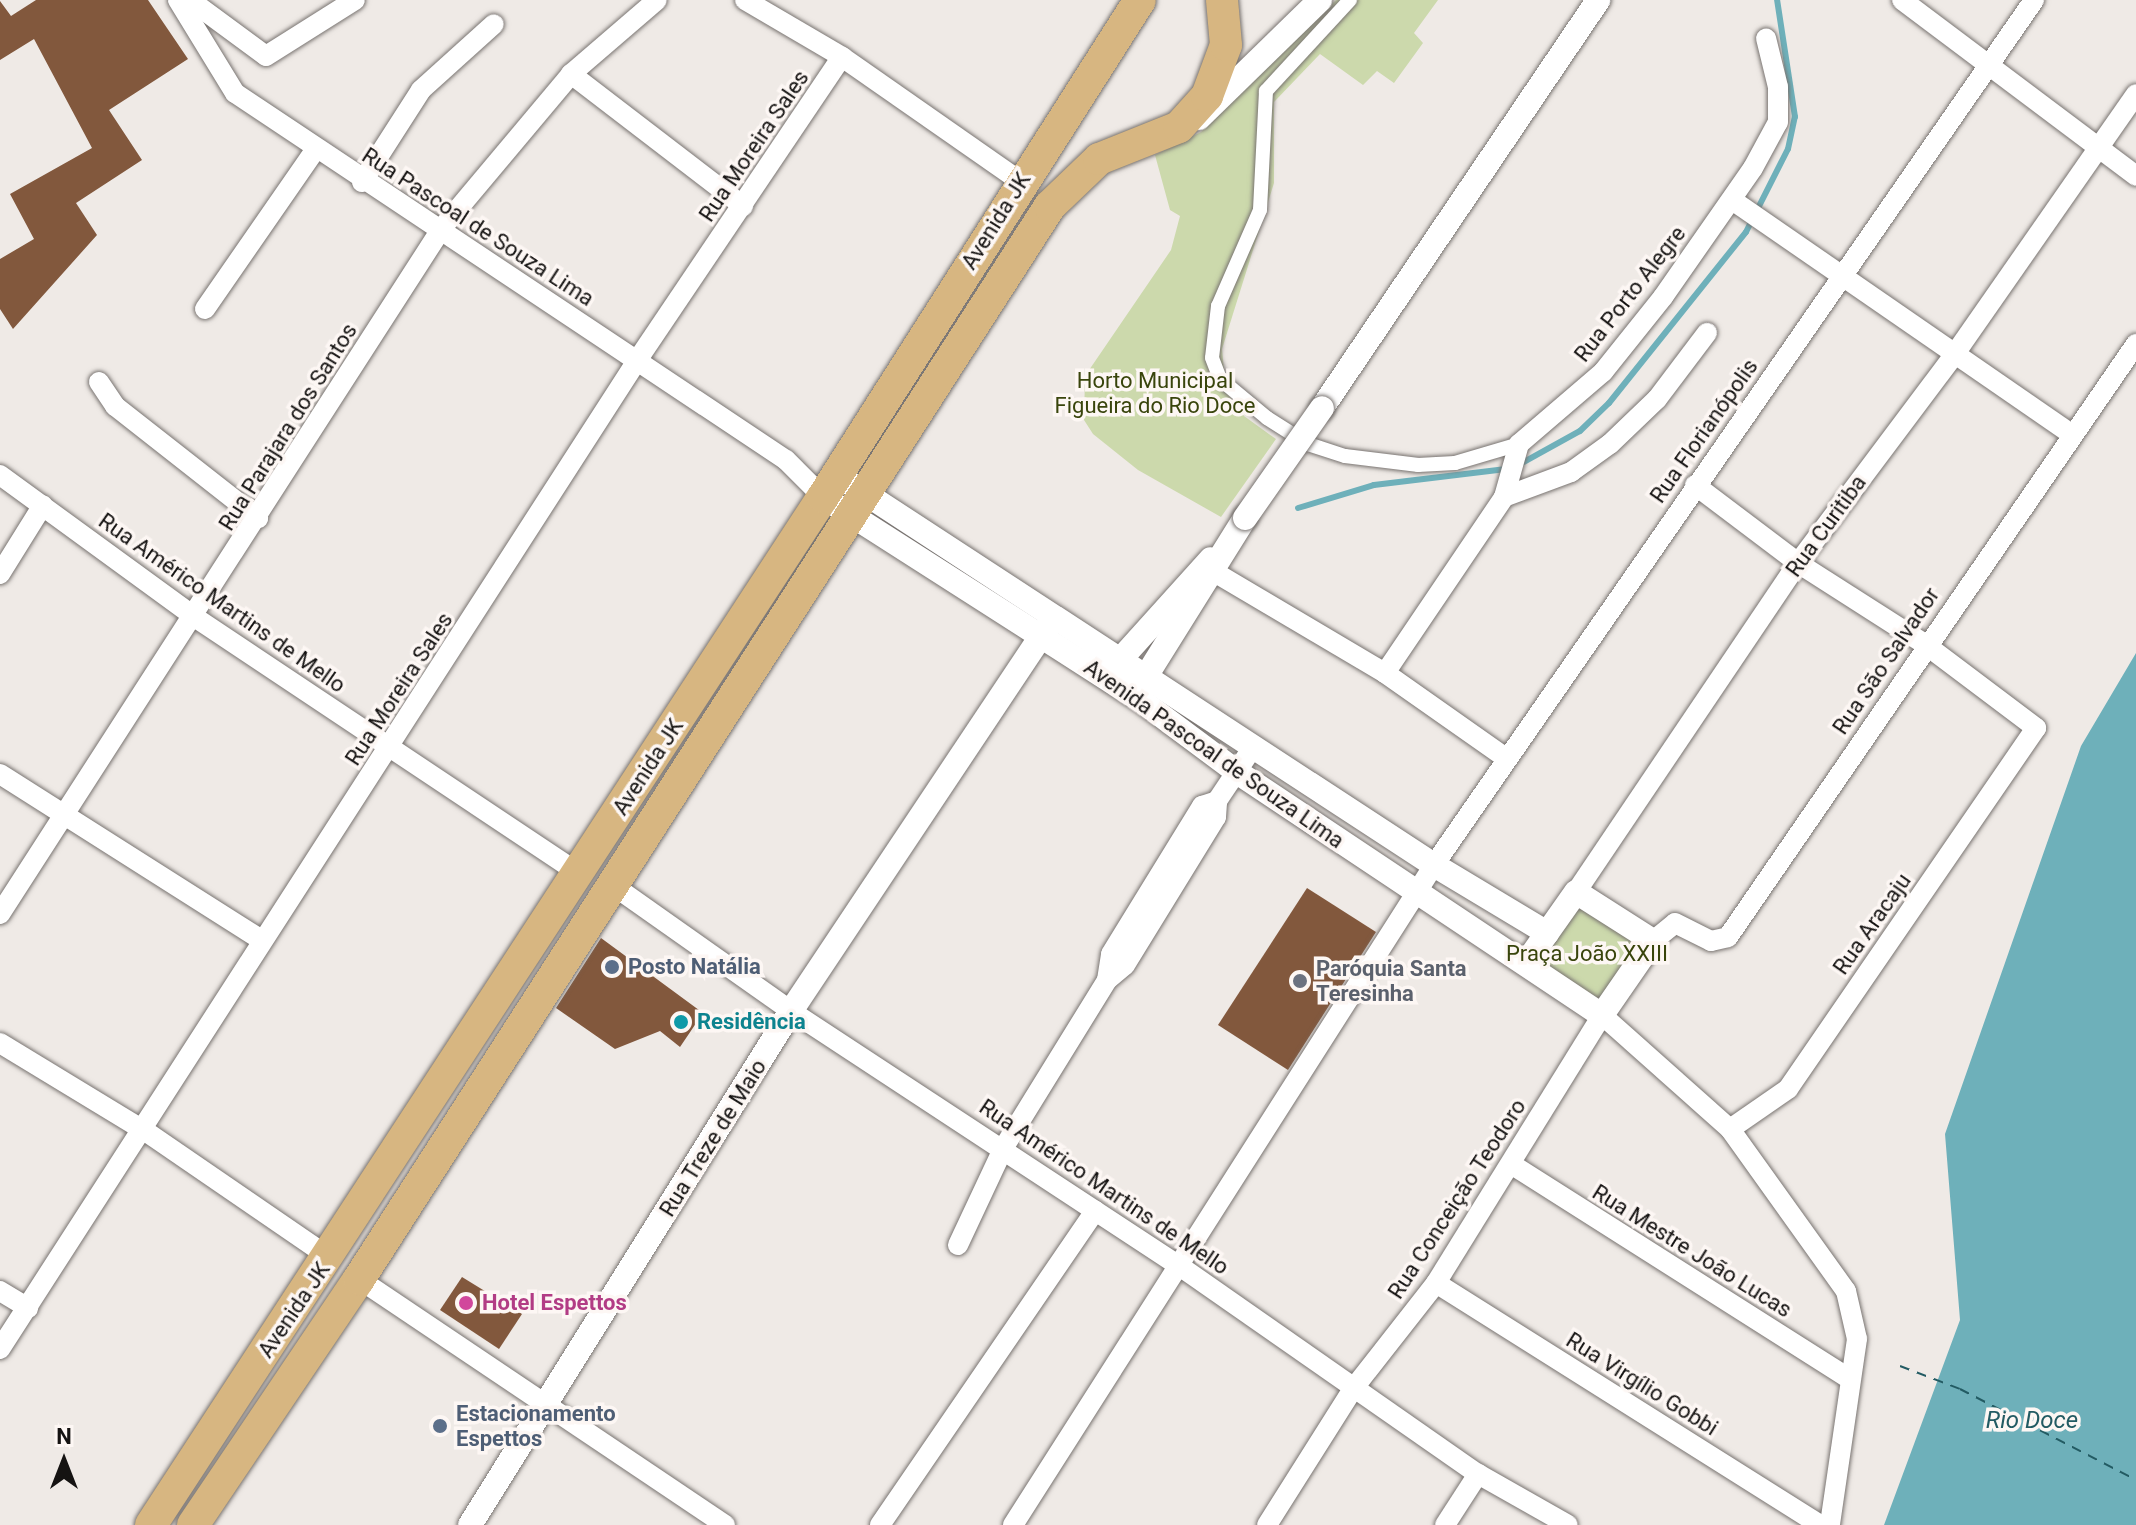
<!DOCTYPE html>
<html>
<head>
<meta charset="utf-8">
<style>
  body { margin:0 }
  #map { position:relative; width:2136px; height:1525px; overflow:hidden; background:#efeae6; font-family:Roboto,sans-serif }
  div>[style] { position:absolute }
  .green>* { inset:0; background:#ccd9ac }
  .water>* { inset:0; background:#6eb0ba }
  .stream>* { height:6px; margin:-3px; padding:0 3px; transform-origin:3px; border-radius:3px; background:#6eb0ba }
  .ferry>* { height:2px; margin-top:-1px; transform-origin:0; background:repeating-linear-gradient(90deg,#235b63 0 10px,transparent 0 18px) }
  .building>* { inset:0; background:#82583d }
  .roads { filter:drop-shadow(0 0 2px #787370) drop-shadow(0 0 2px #787370) }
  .pedestrian>* { height:14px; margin:-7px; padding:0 7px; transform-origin:7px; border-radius:7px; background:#fff }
  .minor>* { height:20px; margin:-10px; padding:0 10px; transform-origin:10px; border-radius:10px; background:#fff }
  .tertiary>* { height:24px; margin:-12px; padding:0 12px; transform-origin:12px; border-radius:12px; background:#fff }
  .primary>* { height:32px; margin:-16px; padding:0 16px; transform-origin:16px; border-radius:16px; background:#d7b681 }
  .bridges { filter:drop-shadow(0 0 2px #787370) drop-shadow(0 0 2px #787370) }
  .tertiary-bridge>* { height:24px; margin:-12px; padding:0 12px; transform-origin:12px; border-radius:12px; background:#fff }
  .dots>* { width:22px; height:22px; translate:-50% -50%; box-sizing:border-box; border:4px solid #fdf7f4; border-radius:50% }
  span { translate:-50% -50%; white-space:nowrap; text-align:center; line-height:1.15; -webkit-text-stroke:7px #fdf7f4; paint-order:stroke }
  .street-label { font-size:22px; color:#151312 }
  .park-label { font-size:22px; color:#39450c }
  .service-label { font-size:22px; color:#4e5e75; font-weight:700 }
  .left { translate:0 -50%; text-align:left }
  .worship-label { font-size:22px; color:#5b616d; font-weight:700 }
  .culture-label { font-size:22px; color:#0d838f; font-weight:700 }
  .hotel-label { font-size:22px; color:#b23c85; font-weight:700 }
  .water-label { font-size:24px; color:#235b63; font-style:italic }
  .north { position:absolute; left:24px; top:1421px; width:80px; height:80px; -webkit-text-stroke:6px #fdf7f4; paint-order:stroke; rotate:0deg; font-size:22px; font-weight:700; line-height:32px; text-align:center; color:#151312 }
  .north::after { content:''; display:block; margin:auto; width:28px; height:36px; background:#151312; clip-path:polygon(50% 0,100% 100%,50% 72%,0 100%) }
</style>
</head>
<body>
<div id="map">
  <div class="green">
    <i style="clip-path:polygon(1336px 0,1438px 0,1414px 33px,1423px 43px,1394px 83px,1377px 71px,1363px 85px,1320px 54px,1274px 102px,1274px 183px,1222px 349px,1226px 392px,1244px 416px,1276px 439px,1221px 517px,1138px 470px,1093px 434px,1084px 420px,1085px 376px,1171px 250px,1180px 216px,1170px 210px,1155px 155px,1201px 132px)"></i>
    <i style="clip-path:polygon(1578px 903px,1638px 944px,1597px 1005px,1536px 964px)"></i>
  </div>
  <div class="water">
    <i style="clip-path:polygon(2136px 653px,2136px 1525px,1884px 1525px,1960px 1320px,1945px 1134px,2081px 746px)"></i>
  </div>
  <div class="stream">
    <i style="left:1520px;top:464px;width:68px;rotate:-28.8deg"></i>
    <i style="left:1580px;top:431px;width:40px;rotate:-44deg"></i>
    <i style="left:1609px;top:403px;width:219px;rotate:-51.3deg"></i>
    <i style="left:1746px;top:232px;width:93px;rotate:-63.2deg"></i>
    <i style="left:1788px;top:149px;width:33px;rotate:-78deg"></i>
    <i style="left:1795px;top:117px;width:118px;rotate:-98.7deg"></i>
    <i style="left:1298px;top:508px;width:79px;rotate:-16.8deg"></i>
    <i style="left:1374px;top:485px;width:133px;rotate:-6.9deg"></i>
  </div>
  <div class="ferry">
    <i style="left:1900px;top:1366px;width:64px;rotate:21deg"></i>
    <i style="left:1960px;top:1389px;width:198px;rotate:27.3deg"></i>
  </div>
  <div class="building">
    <i style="clip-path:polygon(36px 0,148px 0,188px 59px,109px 110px,142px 160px,76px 203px,97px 235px,13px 329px,0 309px,0 259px,34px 239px,10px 194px,92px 148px,34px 39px,0 60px,0 1px,11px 16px)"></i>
    <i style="clip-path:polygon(1307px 888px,1376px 932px,1288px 1070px,1218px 1025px)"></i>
    <i style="clip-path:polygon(601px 938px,703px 1013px,680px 1047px,660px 1031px,615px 1049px,556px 1008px)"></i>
    <i style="clip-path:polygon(462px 1277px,522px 1314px,499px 1349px,440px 1310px)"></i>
  </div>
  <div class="roads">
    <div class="pedestrian">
      <i style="left:1350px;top:0;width:124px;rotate:132.7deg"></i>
      <i style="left:1266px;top:91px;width:119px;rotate:92.9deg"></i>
      <i style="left:1260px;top:210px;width:105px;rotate:113.6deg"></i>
      <i style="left:1218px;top:306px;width:52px;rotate:96.6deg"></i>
      <i style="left:1212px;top:358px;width:22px;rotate:69deg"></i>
      <i style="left:1220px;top:379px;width:61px;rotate:39.7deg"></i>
      <i style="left:1267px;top:418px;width:49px;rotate:32.4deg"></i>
      <i style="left:1308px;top:444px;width:39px;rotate:18deg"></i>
      <i style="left:1345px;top:456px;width:74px;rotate:7deg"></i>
      <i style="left:1418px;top:465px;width:37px;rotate:-3deg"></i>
      <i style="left:1455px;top:463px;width:67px;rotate:-16.5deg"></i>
    </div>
    <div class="minor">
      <i style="left:178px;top:0;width:109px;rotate:58.5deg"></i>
      <i style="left:235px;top:93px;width:662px;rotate:33.67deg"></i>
      <i style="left:786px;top:460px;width:52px;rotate:45deg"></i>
      <i style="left:190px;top:0;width:94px;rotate:36.4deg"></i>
      <i style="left:266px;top:56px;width:105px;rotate:-32.2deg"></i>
      <i style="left:745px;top:0;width:113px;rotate:30.4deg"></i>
      <i style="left:842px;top:57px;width:217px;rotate:34.9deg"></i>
      <i style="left:1902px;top:0;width:293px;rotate:36.9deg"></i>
      <i style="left:571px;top:74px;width:217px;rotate:37.5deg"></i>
      <i style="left:362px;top:182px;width:109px;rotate:-57.3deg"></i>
      <i style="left:421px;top:90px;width:98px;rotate:-42.1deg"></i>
      <i style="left:1732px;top:200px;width:414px;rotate:34.6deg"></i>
      <i style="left:205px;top:309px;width:193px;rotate:-55.3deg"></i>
      <i style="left:99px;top:382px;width:29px;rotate:56deg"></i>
      <i style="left:115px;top:406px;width:182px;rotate:38.1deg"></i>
      <i style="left:0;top:475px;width:243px;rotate:36.1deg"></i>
      <i style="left:196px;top:618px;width:460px;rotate:33.7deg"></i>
      <i style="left:1695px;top:485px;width:129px;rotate:37.1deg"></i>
      <i style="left:1798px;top:563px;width:152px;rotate:32.6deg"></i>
      <i style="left:1926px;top:645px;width:138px;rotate:37deg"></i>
      <i style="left:2036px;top:728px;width:438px;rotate:124.5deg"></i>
      <i style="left:1788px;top:1089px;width:70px;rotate:145.4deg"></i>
      <i style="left:1504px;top:497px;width:72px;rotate:-20.5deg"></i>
      <i style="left:1571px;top:472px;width:48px;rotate:-35.7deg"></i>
      <i style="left:1610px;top:444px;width:65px;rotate:-43.8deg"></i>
      <i style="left:1657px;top:399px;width:83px;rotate:-52.9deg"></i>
      <i style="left:1204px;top:566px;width:210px;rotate:30.6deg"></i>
      <i style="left:1385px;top:673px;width:148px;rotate:35.1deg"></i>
      <i style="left:0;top:574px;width:81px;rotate:-58.1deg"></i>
      <i style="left:1385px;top:673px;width:212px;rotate:-55.9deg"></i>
      <i style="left:1504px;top:497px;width:55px;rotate:-74.2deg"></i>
      <i style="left:1519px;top:444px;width:111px;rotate:-40.6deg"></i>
      <i style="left:1603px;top:372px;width:96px;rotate:-51.3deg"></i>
      <i style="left:1663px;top:297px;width:157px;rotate:-55.1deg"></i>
      <i style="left:1753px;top:168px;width:52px;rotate:-61.5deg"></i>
      <i style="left:1778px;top:122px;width:35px;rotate:-90deg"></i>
      <i style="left:1778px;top:87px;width:50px;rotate:-103.8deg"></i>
      <i style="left:0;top:774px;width:308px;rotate:32.4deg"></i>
      <i style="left:614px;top:886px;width:217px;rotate:35.2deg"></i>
      <i style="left:791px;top:1011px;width:467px;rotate:33.3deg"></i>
      <i style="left:1181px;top:1267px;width:362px;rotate:34.9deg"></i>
      <i style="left:1478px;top:1474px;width:103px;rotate:29.5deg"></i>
      <i style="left:1576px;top:892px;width:397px;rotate:-56deg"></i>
      <i style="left:1798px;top:563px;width:260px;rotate:-53.1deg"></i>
      <i style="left:1954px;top:355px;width:318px;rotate:-55.1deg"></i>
      <i style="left:0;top:914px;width:816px;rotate:-57.21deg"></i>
      <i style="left:442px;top:228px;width:201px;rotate:-50deg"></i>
      <i style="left:571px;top:74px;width:113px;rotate:-40.7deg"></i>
      <i style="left:1653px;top:941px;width:28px;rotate:-39deg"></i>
      <i style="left:1675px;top:923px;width:40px;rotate:26.6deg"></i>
      <i style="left:1711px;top:941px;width:17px;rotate:-13deg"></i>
      <i style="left:1728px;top:937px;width:720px;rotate:-55.47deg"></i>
      <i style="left:1107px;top:980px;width:26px;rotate:-81deg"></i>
      <i style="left:1111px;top:954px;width:174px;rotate:-58.4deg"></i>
      <i style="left:1202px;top:806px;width:16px;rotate:-18deg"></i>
      <i style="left:1217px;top:801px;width:65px;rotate:-56.3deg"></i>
      <i style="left:0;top:1043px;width:170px;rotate:31.3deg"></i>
      <i style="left:145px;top:1131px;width:223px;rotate:34.4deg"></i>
      <i style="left:1511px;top:1164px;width:399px;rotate:32.4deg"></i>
      <i style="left:958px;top:1245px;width:108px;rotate:-64.9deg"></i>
      <i style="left:1004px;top:1147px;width:196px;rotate:-58.3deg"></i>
      <i style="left:1107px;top:980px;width:23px;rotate:-40deg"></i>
      <i style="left:1125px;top:965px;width:174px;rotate:-58.4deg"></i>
      <i style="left:1216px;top:817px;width:16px;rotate:-86deg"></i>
      <i style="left:359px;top:1279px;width:441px;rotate:33.9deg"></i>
      <i style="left:1436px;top:1283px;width:455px;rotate:32.2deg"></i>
      <i style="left:0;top:1291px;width:33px;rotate:31deg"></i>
      <i style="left:0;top:1349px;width:1178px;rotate:-57.2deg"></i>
      <i style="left:638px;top:359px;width:364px;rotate:-56deg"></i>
      <i style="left:880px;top:1525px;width:381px;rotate:-55.6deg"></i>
      <i style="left:1013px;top:1525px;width:783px;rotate:-57.47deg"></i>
      <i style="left:1434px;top:865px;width:1053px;rotate:-55.25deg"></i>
      <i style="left:1267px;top:1525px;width:161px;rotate:-57.7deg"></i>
      <i style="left:1353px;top:1389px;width:135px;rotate:-51.9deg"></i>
      <i style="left:1436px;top:1283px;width:315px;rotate:-58.2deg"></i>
      <i style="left:1602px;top:1015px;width:171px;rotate:41.7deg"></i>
      <i style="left:1730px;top:1129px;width:199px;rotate:54.4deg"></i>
      <i style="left:1846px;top:1291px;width:49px;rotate:77.1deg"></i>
      <i style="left:1857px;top:1339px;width:188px;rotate:98.3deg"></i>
      <i style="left:1445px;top:1525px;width:61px;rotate:-57.1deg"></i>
    </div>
    <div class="tertiary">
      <i style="left:1199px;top:118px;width:169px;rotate:-44.3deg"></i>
      <i style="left:1322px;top:408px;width:493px;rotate:-55.9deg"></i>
      <i style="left:837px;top:475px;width:713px;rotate:33.16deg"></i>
      <i style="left:1434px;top:865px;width:132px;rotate:31deg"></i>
      <i style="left:823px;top:497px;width:375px;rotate:32.6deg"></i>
      <i style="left:1139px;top:699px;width:122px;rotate:36.7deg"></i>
      <i style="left:1237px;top:772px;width:438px;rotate:33.7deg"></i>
      <i style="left:1602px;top:1015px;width:90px;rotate:-55.4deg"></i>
      <i style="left:1653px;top:941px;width:91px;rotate:-147.5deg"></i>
      <i style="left:1576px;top:892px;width:87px;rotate:125.2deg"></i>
      <i style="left:1119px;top:661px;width:137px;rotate:-48deg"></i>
      <i style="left:1141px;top:693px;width:16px;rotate:-75deg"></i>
      <i style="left:1145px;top:678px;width:189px;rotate:-58deg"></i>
      <i style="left:470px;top:1525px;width:606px;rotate:-58.01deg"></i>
      <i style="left:791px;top:1011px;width:472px;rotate:-56.3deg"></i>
    </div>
    <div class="primary">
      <i style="left:151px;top:1525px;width:1228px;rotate:-56.83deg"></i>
      <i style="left:823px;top:497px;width:589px;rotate:-57.47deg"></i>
      <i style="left:193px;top:1525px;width:297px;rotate:-56deg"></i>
      <i style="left:359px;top:1279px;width:1276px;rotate:-57.22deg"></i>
      <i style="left:1050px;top:206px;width:68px;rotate:-43.8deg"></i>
      <i style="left:1099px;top:159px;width:86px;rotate:-21.8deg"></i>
      <i style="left:1179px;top:127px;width:42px;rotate:-47.9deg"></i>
      <i style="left:1207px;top:96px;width:54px;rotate:-69.6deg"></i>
      <i style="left:1226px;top:45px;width:45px;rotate:-95.1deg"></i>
    </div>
  </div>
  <div class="bridges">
    <div class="tertiary-bridge">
      <i style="left:1245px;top:518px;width:134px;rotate:-55deg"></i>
    </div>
  </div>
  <div class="dots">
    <i style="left:612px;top:967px;background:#5c6f8a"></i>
    <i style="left:1300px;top:981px;background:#6b7280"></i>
    <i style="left:681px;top:1022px;background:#0f9aa8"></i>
    <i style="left:466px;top:1303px;background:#d1479c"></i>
    <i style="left:440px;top:1426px;background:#5c6f8a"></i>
  </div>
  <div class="street-label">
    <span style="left:754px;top:146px;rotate:-56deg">Rua Moreira Sales</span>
    <span style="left:996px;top:221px;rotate:-58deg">Avenida JK</span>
    <span style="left:478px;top:227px;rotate:33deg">Rua Pascoal de Souza Lima</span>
    <span style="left:1630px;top:294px;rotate:-52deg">Rua Porto Alegre</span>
    <span style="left:288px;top:427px;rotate:-58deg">Rua Parajara dos Santos</span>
    <span style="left:1704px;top:431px;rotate:-55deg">Rua Florianópolis</span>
    <span style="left:1826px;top:526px;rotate:-54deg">Rua Curitiba</span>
    <span style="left:222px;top:603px;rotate:35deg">Rua Américo Martins de Mello</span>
    <span style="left:1886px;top:661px;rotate:-56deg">Rua São Salvador</span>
    <span style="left:399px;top:689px;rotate:-57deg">Rua Moreira Sales</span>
    <span style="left:1214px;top:754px;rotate:35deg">Avenida Pascoal de Souza Lima</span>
    <span style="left:648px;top:767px;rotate:-57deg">Avenida JK</span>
    <span style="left:1872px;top:924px;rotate:-55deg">Rua Aracaju</span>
    <span style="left:713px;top:1138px;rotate:-58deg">Rua Treze de Maio</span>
    <span style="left:1104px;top:1187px;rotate:34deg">Rua Américo Martins de Mello</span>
    <span style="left:1457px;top:1199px;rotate:-57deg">Rua Conceição Teodoro</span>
    <span style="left:1692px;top:1251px;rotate:32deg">Rua Mestre João Lucas</span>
    <span style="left:294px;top:1310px;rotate:-56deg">Avenida JK</span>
    <span style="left:1642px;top:1384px;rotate:32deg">Rua Virgílio Gobbi</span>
  </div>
  <div class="park-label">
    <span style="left:1155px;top:393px">Horto Municipal<br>Figueira do Rio Doce</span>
    <span style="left:1587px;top:954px">Praça João XXIII</span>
  </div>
  <div class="service-label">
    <span class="left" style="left:628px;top:967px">Posto Natália</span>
    <span class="left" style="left:456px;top:1426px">Estacionamento<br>Espettos</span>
  </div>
  <div class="worship-label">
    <span class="left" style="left:1316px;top:981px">Paróquia Santa<br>Teresinha</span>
  </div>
  <div class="culture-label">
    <span class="left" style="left:697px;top:1022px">Residência</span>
  </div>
  <div class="hotel-label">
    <span class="left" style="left:482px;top:1303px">Hotel Espettos</span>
  </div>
  <div class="water-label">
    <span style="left:2032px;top:1421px">Rio Doce</span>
  </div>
  <div class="north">N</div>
</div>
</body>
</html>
